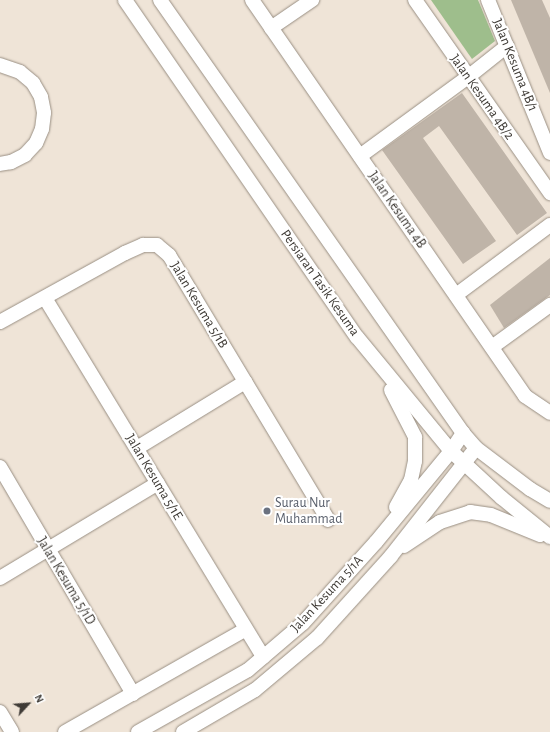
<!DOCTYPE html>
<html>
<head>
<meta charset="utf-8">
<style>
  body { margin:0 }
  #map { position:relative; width:550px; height:732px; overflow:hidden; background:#efe4d7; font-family:"Alegreya Sans",sans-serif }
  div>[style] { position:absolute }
  .green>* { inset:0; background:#9ebe8c }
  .building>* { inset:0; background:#bfb4a8 }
  .roads { filter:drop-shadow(0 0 1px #998f83) drop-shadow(0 0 1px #998f83) }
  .minor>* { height:14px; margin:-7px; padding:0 7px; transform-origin:7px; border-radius:7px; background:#fff }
  .dots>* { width:11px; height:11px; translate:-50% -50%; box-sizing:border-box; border:2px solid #fff; border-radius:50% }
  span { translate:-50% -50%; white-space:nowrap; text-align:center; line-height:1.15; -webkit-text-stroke:4px #fff; paint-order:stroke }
  .street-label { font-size:14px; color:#3f3b36 }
  .worship-label { font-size:14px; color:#5b616d }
  .left { translate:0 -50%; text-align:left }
  .north { position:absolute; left:8px; top:684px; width:40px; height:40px; -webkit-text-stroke:3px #fff; paint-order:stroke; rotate:64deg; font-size:11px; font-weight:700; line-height:16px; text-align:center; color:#3f3b36 }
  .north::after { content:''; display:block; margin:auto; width:14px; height:18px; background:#3f3b36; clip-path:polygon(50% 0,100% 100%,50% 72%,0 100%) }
</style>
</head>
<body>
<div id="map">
  <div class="green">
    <i style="clip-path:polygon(431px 0,478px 0,495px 41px,472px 59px)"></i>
  </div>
  <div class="building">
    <i style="clip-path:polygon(511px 0,542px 0,550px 18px,550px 93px)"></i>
    <i style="clip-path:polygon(462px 93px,547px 213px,517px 235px,439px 126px,423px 138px,496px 241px,463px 264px,382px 150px)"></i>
    <i style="clip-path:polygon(550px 258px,550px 295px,504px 328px,490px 305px)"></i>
  </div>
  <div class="roads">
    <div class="minor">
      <i style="left:125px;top:0;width:409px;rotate:55.5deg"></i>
      <i style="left:357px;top:337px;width:148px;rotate:50.5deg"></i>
      <i style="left:451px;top:451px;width:69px;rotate:42.7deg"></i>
      <i style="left:502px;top:498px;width:62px;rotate:39.1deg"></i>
      <i style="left:160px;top:0;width:528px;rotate:55.02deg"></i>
      <i style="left:463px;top:433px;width:20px;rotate:49deg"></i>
      <i style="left:476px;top:448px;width:68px;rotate:37.2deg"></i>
      <i style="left:530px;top:489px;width:23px;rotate:31deg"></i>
      <i style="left:252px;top:0;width:481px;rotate:55.4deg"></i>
      <i style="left:525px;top:396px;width:30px;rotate:34deg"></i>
      <i style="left:415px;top:0;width:236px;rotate:55deg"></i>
      <i style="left:488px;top:0;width:165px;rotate:67.9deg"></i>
      <i style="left:271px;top:28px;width:50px;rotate:-34.3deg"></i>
      <i style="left:0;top:65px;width:21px;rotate:19deg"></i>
      <i style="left:20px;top:72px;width:17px;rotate:40deg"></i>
      <i style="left:33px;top:83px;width:16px;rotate:60deg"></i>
      <i style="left:41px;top:97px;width:16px;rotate:79deg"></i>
      <i style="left:44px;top:113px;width:16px;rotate:97deg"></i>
      <i style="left:42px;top:129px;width:15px;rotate:113deg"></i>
      <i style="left:36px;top:143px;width:16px;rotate:133deg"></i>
      <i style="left:25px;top:155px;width:16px;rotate:153deg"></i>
      <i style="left:11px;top:162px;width:11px;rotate:170deg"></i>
      <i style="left:360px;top:156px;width:134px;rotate:-36.2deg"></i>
      <i style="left:468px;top:77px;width:50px;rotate:-38.5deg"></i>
      <i style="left:456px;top:295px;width:117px;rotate:-36.7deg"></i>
      <i style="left:45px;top:298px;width:420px;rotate:58.7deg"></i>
      <i style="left:0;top:322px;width:143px;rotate:-28.9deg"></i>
      <i style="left:125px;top:253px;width:20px;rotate:-24deg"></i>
      <i style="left:143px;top:245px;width:14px"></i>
      <i style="left:157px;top:245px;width:16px;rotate:40deg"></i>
      <i style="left:169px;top:255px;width:309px;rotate:59deg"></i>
      <i style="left:492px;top:347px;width:72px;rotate:-35.9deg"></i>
      <i style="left:391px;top:390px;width:53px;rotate:62.9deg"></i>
      <i style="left:415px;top:437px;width:24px;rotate:90deg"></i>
      <i style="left:415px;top:461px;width:19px;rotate:102deg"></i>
      <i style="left:411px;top:480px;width:31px;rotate:119deg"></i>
      <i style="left:137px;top:448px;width:127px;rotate:-31.4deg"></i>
      <i style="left:0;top:467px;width:263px;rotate:59.6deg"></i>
      <i style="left:404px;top:546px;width:43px;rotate:-33.7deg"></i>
      <i style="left:440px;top:522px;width:32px;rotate:-18deg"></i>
      <i style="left:470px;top:512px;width:21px;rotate:8deg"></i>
      <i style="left:491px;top:515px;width:53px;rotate:22.2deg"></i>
      <i style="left:0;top:578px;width:184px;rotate:-31deg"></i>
      <i style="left:0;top:712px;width:23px;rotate:59deg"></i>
      <i style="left:65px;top:732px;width:208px;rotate:-29.6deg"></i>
      <i style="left:138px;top:732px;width:126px;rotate:-29.4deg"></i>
      <i style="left:248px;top:670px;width:72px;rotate:-40.5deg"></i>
      <i style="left:303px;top:623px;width:109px;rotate:-48deg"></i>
      <i style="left:376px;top:542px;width:118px;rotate:-50.5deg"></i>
      <i style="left:451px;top:451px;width:22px;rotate:-56deg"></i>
      <i style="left:183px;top:732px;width:83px;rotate:-30.3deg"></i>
      <i style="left:255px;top:690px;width:81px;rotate:-40deg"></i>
      <i style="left:317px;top:638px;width:110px;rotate:-47.9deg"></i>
      <i style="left:391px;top:556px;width:137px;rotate:-51.8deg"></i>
    </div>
  </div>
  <div class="dots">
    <i style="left:267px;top:511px;background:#6b7280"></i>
  </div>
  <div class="street-label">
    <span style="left:515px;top:65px;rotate:68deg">Jalan Kesuma 4B/1</span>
    <span style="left:482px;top:97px;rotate:55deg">Jalan Kesuma 4B/2</span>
    <span style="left:397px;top:210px;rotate:55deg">Jalan Kesuma 4B</span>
    <span style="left:320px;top:283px;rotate:55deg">Persiaran Tasik Kesuma</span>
    <span style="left:199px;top:305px;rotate:59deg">Jalan Kesuma 5/1B</span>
    <span style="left:154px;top:477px;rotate:59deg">Jalan Kesuma 5/1E</span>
    <span style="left:66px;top:581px;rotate:59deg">Jalan Kesuma 5/1D</span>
    <span style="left:327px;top:594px;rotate:-47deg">Jalan Kesuma 5/1A</span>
  </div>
  <div class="worship-label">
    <span class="left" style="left:275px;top:511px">Surau Nur<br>Muhammad</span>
  </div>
  <div class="north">N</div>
</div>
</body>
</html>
